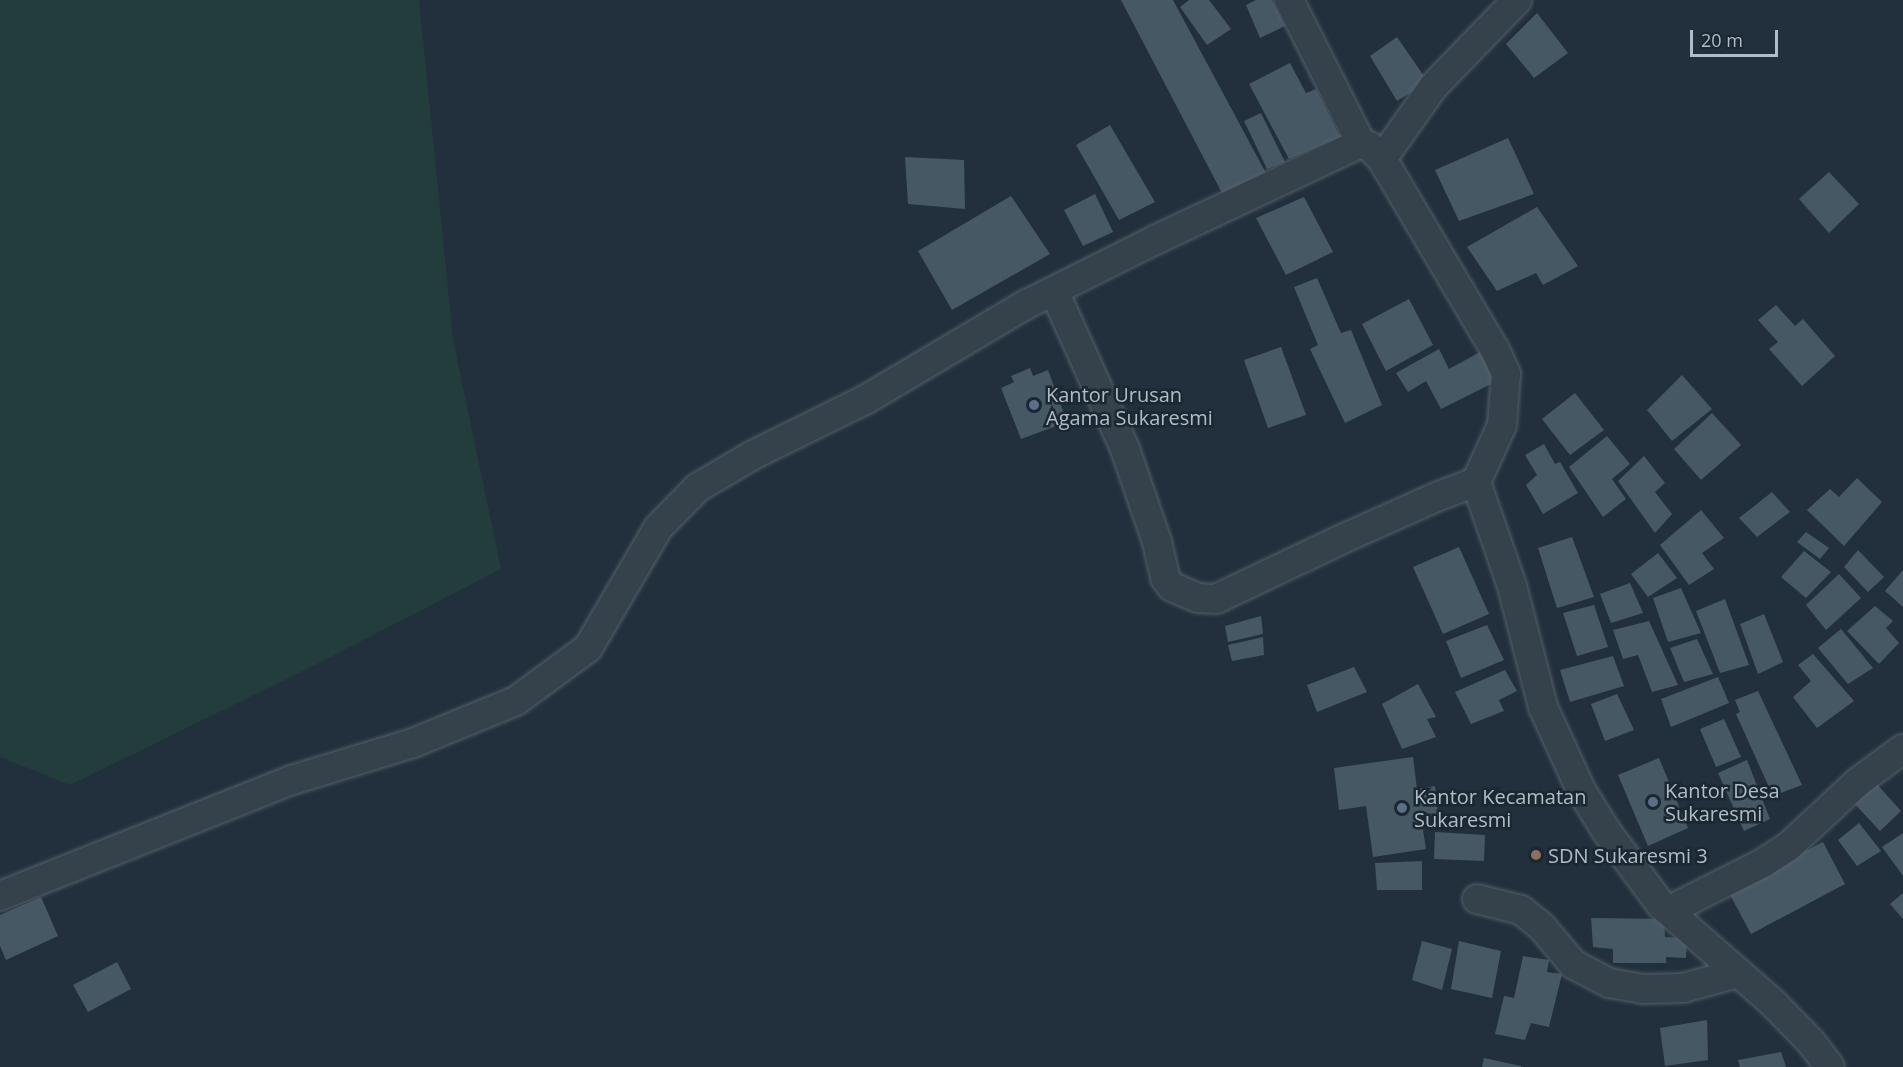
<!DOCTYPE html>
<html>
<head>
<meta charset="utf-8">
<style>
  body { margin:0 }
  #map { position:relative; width:1903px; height:1067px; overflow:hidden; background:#21303c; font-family:"Open Sans",sans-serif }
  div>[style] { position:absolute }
  .green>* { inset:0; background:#233d3c }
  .building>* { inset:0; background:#475865 }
  .roads { filter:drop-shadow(0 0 2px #53606a) drop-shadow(0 0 2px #53606a) }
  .street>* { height:28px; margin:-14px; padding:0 14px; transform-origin:14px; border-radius:14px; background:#35424c }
  .dots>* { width:16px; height:16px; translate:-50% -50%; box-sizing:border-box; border:3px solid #1b2731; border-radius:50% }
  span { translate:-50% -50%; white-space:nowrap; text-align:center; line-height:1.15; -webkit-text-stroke:5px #1b2731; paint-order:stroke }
  .poi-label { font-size:20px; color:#b0bdc8 }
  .left { translate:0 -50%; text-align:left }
  .scale { position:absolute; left:1690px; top:30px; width:88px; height:27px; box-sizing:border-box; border:3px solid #b0bdc8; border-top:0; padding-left:8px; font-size:18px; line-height:21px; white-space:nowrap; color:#b0bdc8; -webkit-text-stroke:4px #1b2731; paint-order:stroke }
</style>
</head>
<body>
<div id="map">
  <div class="green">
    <i style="clip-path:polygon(0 0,419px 0,453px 339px,501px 569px,315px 665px,70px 785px,0 757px)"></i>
  </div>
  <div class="building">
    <i style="clip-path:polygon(1121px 0,1173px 0,1267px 175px,1223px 195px)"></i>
    <i style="clip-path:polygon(1189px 0,1209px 0,1231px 29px,1207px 45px,1180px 7px)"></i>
    <i style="clip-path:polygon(1256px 0,1272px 0,1285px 26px,1260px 38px,1246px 5px)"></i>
    <i style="clip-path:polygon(1537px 13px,1568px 53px,1534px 78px,1506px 44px)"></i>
    <i style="clip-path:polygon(1397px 37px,1428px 82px,1397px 101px,1370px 56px)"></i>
    <i style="clip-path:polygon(1290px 63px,1306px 93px,1316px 89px,1340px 137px,1289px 159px,1249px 84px)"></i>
    <i style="clip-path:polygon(1261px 113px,1285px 162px,1267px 169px,1244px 121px)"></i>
    <i style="clip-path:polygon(1110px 125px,1155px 202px,1119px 220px,1076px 145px)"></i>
    <i style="clip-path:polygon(1508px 138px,1534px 194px,1459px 221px,1435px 170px)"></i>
    <i style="clip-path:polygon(905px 157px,964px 160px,965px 209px,908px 204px)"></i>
    <i style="clip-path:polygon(1829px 172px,1859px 204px,1829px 233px,1799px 199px)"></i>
    <i style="clip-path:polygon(1095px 194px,1113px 232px,1083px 246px,1064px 210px)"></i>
    <i style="clip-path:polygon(1011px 196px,1050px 254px,952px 310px,918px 251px)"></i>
    <i style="clip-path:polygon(1304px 197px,1333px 252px,1286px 275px,1256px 218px)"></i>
    <i style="clip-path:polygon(1537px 207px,1578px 266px,1543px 285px,1536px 273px,1497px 291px,1467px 247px)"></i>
    <i style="clip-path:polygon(1317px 278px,1341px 333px,1351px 330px,1382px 405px,1345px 423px,1310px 349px,1318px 345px,1294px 287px)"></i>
    <i style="clip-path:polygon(1409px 299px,1433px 345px,1386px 371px,1362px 324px)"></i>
    <i style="clip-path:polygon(1776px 305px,1795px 326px,1803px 319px,1835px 356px,1802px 386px,1769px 349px,1778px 342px,1758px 320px)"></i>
    <i style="clip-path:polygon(1281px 347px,1306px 415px,1268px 428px,1244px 360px)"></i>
    <i style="clip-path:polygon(1439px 349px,1449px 369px,1480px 352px,1497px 381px,1441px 409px,1426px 381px,1408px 392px,1396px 373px)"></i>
    <i style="clip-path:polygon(1030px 368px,1033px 376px,1048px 370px,1067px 422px,1021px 439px,1001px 388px,1014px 382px,1011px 376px)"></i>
    <i style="clip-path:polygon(1682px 375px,1712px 409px,1672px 441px,1647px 410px)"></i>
    <i style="clip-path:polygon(1575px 393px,1604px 430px,1570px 455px,1542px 419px)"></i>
    <i style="clip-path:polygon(1712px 413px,1741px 445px,1701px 480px,1674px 449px)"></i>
    <i style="clip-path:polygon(1607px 436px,1630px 464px,1612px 479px,1626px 499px,1603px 517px,1569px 467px)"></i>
    <i style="clip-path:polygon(1544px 444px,1555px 464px,1560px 462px,1578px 493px,1543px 514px,1526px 485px,1537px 475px,1525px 455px)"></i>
    <i style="clip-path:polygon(1644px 456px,1665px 483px,1655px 492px,1672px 514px,1655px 533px,1618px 481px)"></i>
    <i style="clip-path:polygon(1857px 478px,1882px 502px,1844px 546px,1807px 510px,1830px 489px,1839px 497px)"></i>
    <i style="clip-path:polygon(1772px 492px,1790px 512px,1757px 537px,1739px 518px)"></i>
    <i style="clip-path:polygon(1701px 510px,1724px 538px,1702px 553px,1714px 569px,1689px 585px,1660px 545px)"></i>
    <i style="clip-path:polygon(1806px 532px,1829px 548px,1820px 559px,1797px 542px)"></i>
    <i style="clip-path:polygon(1572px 537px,1594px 597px,1557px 608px,1538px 548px)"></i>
    <i style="clip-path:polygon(1459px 547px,1489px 614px,1443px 634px,1413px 567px)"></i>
    <i style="clip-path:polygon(1858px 550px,1884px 577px,1868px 592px,1844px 567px)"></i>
    <i style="clip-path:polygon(1804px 551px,1831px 572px,1806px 598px,1781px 577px)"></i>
    <i style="clip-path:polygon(1658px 553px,1677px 578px,1648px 597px,1631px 574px)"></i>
    <i style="clip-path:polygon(1903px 570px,1903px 607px,1885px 591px)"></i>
    <i style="clip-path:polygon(1839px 574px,1861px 598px,1826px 630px,1806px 605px)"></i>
    <i style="clip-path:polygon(1630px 583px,1643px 613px,1611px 623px,1600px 594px)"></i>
    <i style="clip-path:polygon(1681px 588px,1701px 633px,1668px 642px,1653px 598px)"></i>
    <i style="clip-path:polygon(1725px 599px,1749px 665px,1720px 673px,1696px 611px)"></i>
    <i style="clip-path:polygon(1594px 605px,1608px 647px,1577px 656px,1563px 613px)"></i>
    <i style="clip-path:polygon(1875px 606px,1893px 621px,1886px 628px,1899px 643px,1879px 664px,1847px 631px)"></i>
    <i style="clip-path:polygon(1764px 614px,1783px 662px,1758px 674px,1740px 624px)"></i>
    <i style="clip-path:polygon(1261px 616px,1263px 634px,1228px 642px,1225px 626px)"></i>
    <i style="clip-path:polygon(1649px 621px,1678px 685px,1652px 692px,1638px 655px,1623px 659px,1613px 630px)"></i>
    <i style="clip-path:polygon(1487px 625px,1504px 660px,1461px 678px,1446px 641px)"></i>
    <i style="clip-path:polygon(1841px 629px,1873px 668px,1848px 684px,1818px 648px)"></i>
    <i style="clip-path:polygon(1263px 637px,1264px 655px,1232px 661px,1228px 645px)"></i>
    <i style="clip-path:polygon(1697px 639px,1713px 674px,1684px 682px,1670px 648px)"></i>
    <i style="clip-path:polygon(1813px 654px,1854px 701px,1817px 728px,1793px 697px,1811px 681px,1798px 665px)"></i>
    <i style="clip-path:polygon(1613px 656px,1624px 686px,1570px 702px,1560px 670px)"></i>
    <i style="clip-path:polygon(1354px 667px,1367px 692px,1317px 712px,1307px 685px)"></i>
    <i style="clip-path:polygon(1505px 670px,1517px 691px,1499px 700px,1504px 711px,1471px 724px,1455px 692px)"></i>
    <i style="clip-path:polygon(1718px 677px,1729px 703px,1671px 727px,1661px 699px)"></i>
    <i style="clip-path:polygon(1418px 684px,1436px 717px,1427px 719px,1436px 737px,1402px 749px,1382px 704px)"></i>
    <i style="clip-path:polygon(1758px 691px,1802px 785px,1773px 796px,1736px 714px,1740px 712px,1735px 700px)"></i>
    <i style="clip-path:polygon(1617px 694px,1634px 730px,1605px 741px,1591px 704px)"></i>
    <i style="clip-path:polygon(1724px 719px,1741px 757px,1716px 767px,1700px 729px)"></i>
    <i style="clip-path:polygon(1413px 757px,1417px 789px,1435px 786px,1438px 814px,1421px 817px,1426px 849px,1373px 857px,1366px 806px,1339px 810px,1334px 768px)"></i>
    <i style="clip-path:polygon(1659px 758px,1688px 828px,1648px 846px,1618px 775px)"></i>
    <i style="clip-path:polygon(1747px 760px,1770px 819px,1744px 831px,1718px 773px)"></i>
    <i style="clip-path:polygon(1875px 782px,1901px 811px,1880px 831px,1852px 801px)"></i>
    <i style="clip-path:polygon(1859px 823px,1881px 851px,1857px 866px,1838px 840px)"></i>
    <i style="clip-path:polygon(1435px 832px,1485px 835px,1484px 861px,1434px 859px)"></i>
    <i style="clip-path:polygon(1903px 833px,1903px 876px,1882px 847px)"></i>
    <i style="clip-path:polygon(1823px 842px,1845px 884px,1751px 934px,1728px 891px)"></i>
    <i style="clip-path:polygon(1422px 861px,1422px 890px,1377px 890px,1375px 863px)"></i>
    <i style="clip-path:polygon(1903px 893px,1903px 919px,1890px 904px)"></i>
    <i style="clip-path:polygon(41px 897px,58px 936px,6px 960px,0 946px,0 915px)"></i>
    <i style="clip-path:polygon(1591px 918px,1664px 919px,1665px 937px,1687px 938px,1686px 958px,1666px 957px,1666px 963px,1613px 963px,1613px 949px,1593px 947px)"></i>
    <i style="clip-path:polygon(1422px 941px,1452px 949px,1442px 990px,1412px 980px)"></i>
    <i style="clip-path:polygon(1459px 941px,1501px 951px,1492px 998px,1451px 989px)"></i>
    <i style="clip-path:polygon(1523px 956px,1549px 960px,1547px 972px,1562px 974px,1549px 1027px,1531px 1023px,1525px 1040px,1495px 1034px,1504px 996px,1514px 998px)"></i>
    <i style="clip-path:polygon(117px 962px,131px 989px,88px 1012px,73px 985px)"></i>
    <i style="clip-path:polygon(1707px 1020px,1708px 1060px,1665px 1066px,1660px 1028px)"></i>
    <i style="clip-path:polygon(1781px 1052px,1786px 1067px,1740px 1067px,1738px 1060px)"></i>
    <i style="clip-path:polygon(1484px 1058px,1521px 1066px,1521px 1067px,1482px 1067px)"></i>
  </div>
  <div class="roads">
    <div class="street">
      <i style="left:1289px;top:0;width:160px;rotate:63.3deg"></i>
      <i style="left:1382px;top:159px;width:88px;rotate:-54.7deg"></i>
      <i style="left:1433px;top:87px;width:121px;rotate:-46deg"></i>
      <i style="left:1054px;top:291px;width:173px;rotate:65.8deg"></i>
      <i style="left:1125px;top:449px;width:98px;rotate:71deg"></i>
      <i style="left:1157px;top:542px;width:37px;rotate:77deg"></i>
      <i style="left:1165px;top:578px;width:11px;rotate:52deg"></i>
      <i style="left:1172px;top:587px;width:28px;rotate:23deg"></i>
      <i style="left:1198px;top:598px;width:18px;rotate:3deg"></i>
      <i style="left:1216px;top:599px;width:137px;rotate:-25.4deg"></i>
      <i style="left:1340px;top:540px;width:108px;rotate:-24deg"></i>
      <i style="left:1439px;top:496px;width:40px;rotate:-21deg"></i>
      <i style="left:0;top:896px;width:314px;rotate:-21.7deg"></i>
      <i style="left:292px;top:780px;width:127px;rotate:-17deg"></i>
      <i style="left:413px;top:743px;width:111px;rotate:-22.2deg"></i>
      <i style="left:516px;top:701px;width:89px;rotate:-36.4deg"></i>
      <i style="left:588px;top:648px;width:139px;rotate:-59.7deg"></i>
      <i style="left:658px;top:528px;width:56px;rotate:-45.7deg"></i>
      <i style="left:697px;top:488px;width:65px;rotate:-30.5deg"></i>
      <i style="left:753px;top:455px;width:125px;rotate:-26.2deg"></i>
      <i style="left:865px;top:400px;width:188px;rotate:-30.7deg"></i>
      <i style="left:1027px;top:304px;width:143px;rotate:-26.6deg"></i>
      <i style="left:1155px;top:240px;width:228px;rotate:-25.2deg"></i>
      <i style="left:1361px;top:143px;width:9px;rotate:21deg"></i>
      <i style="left:1369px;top:146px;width:18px;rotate:45deg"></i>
      <i style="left:1382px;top:159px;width:222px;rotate:59.4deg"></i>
      <i style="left:1495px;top:350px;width:26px;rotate:65deg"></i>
      <i style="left:1506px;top:374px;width:51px;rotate:94.5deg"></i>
      <i style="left:1502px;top:425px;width:63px;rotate:114.5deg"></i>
      <i style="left:1476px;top:482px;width:110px;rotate:70.9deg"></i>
      <i style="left:1512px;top:586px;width:125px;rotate:75.6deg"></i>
      <i style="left:1543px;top:707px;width:94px;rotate:65.4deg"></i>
      <i style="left:1582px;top:792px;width:47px;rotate:58deg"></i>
      <i style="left:1607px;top:832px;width:91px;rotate:53.5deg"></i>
      <i style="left:1661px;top:905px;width:150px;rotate:41.2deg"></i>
      <i style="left:1774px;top:1004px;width:53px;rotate:45.8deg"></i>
      <i style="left:1811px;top:1042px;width:31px;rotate:53deg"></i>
      <i style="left:1477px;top:899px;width:45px;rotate:14deg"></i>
      <i style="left:1521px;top:910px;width:27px;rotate:39deg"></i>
      <i style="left:1542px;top:927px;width:48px;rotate:50deg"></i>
      <i style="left:1573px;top:964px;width:41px;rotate:27.8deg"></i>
      <i style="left:1609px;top:983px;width:35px;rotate:10deg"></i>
      <i style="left:1643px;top:989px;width:40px;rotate:-1.4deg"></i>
      <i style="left:1683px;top:988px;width:57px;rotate:-15.3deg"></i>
      <i style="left:1668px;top:911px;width:106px;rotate:-26.8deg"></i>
      <i style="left:1763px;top:863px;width:30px;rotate:-33deg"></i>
      <i style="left:1788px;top:847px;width:96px;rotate:-42.9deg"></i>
      <i style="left:1858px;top:782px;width:56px;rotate:-36.3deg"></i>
    </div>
  </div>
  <div class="dots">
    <i style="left:1034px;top:405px;background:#5c6f8a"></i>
    <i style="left:1653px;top:802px;background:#5c6f8a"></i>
    <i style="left:1402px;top:808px;background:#5c6f8a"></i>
    <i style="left:1536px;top:855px;background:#8d6e63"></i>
  </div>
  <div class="poi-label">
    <span class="left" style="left:1046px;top:406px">Kantor Urusan<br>Agama Sukaresmi</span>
    <span class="left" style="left:1665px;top:802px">Kantor Desa<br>Sukaresmi</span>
    <span class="left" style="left:1414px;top:808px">Kantor Kecamatan<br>Sukaresmi</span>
    <span class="left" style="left:1548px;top:855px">SDN Sukaresmi 3</span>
  </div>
  <div class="scale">20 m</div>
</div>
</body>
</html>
